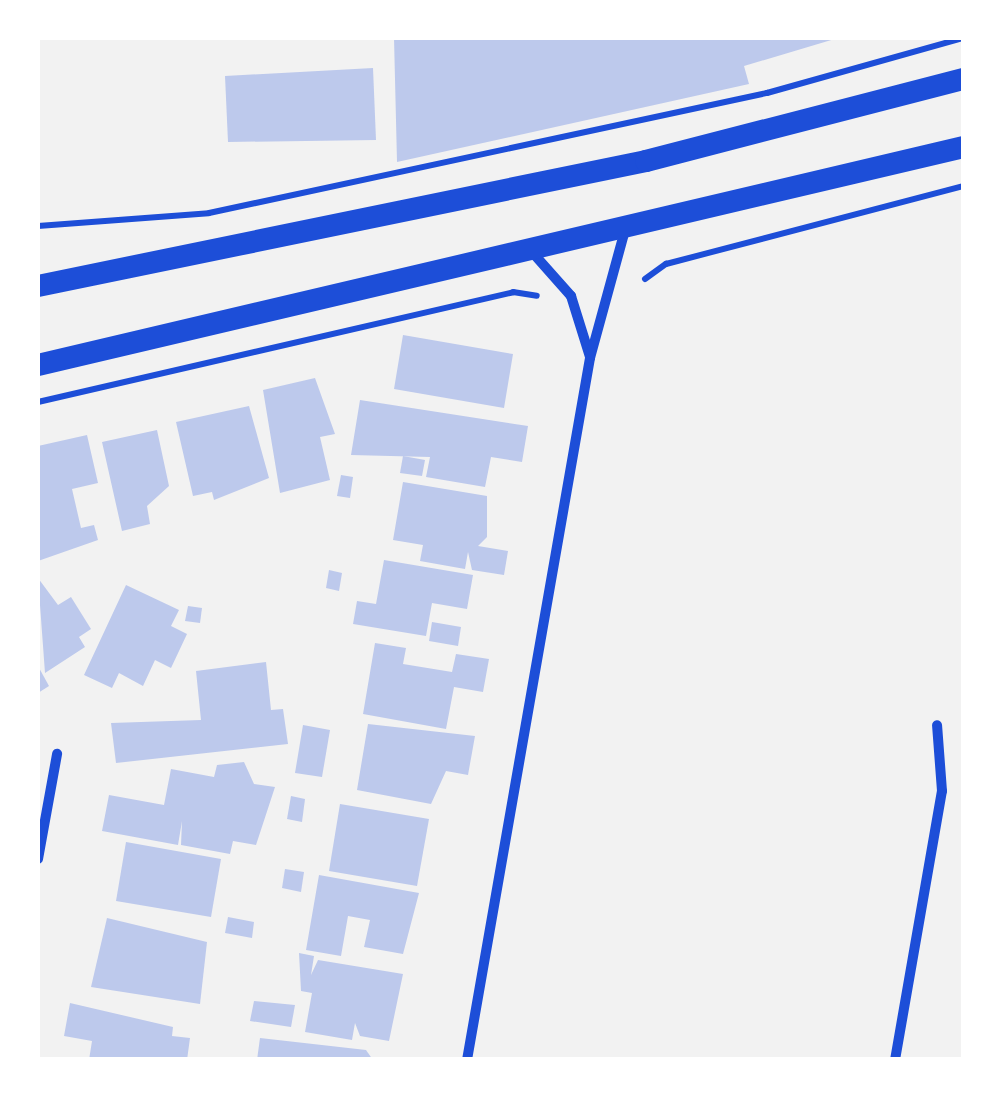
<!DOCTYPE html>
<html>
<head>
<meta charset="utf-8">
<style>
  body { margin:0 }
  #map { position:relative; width:1001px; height:1097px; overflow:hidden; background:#f2f2f2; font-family:Arial,sans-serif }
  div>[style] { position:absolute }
  .building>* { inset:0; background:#bdc9ec }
  .path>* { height:6px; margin:-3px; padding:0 3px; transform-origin:3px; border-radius:3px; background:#1d4ed8 }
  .minor>* { height:10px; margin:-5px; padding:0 5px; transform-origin:5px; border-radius:5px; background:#1d4ed8 }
  .primary>* { height:22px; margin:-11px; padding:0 11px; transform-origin:11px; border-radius:11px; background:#1d4ed8 }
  span { translate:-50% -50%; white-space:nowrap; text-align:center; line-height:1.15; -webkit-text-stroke:8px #fff; paint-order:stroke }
  .frame { position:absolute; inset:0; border:40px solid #fff; pointer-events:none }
</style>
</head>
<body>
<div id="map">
  <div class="building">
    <i style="clip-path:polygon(394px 38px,838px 38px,744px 66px,749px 84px,397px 162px)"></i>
    <i style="clip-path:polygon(373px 68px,376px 140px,228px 142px,225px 76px)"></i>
    <i style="clip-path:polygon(403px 335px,513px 354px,504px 408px,394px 389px)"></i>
    <i style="clip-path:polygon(315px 378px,335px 434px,320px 437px,330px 480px,280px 493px,263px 390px)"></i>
    <i style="clip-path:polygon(360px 400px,528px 426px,522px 462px,491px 457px,485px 487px,426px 477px,430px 457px,351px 455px)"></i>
    <i style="clip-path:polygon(249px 406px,269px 478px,214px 500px,212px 492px,193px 496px,176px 422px)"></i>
    <i style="clip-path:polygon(157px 430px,169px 486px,147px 506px,150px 524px,122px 531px,102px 442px)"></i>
    <i style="clip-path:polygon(87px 435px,98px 483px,72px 489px,81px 528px,94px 525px,98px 540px,38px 561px,38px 446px)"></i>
    <i style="clip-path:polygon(403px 456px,425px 460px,422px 476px,400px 473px)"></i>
    <i style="clip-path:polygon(341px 475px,353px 477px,350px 498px,337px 496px)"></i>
    <i style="clip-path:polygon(403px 482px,487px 496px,487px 537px,478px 546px,508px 551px,504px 575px,472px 570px,468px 552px,465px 569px,420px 561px,423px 545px,393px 540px)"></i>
    <i style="clip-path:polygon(384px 560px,473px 575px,467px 609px,432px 603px,426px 636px,353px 624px,357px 601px,376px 604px)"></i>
    <i style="clip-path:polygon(329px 570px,342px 573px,339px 591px,326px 588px)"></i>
    <i style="clip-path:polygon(38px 578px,58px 605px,71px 597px,91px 629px,79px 637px,85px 647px,45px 673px)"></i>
    <i style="clip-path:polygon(126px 585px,179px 610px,171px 626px,187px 634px,171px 668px,155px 660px,143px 686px,119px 673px,112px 688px,84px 675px)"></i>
    <i style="clip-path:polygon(188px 606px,202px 608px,200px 623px,185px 621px)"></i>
    <i style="clip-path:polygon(432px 622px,461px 627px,458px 646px,429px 641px)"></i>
    <i style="clip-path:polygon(375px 643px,406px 648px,403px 664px,452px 672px,456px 654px,489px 659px,483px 692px,454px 687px,446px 729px,363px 714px)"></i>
    <i style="clip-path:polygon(266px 662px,271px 710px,283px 709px,288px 744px,116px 763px,111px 723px,201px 720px,196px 671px)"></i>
    <i style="clip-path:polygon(38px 666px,49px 686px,38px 693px)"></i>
    <i style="clip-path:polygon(368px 724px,475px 736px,468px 775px,446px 771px,431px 804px,357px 790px)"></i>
    <i style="clip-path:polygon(303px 725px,330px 730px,322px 777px,295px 773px)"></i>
    <i style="clip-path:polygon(244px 762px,254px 784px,275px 787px,256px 845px,233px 841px,230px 854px,181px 845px,182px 821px,178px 845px,102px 831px,109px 795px,164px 805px,171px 769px,214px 777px,217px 765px)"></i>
    <i style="clip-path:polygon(291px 796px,305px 799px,302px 822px,287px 819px)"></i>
    <i style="clip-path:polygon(340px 804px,429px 819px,417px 886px,329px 871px)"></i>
    <i style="clip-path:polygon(126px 842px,221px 859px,211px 917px,116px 901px)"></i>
    <i style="clip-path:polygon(285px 869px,304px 872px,301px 892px,282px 888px)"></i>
    <i style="clip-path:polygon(319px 875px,419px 893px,403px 954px,364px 947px,370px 920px,348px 916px,341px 956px,306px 950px)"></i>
    <i style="clip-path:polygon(228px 917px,254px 922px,252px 938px,225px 933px)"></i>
    <i style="clip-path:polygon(107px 918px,207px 942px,200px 1004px,91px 987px)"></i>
    <i style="clip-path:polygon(299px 953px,314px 956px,311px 975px,318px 960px,403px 974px,389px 1041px,360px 1036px,355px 1023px,352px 1040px,305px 1032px,312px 993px,301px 991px)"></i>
    <i style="clip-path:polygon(254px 1001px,295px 1005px,291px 1027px,250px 1021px)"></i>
    <i style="clip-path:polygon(70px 1003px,173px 1027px,172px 1036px,190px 1038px,187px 1060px,89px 1060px,92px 1041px,64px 1036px)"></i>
    <i style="clip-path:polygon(260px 1038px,366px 1050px,373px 1060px,257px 1060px)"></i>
  </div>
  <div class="path">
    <i style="left:38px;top:226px;width:171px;rotate:-4.3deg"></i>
    <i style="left:209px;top:213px;width:571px;rotate:-12.14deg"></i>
    <i style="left:767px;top:93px;width:204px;rotate:-15.7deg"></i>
    <i style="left:645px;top:279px;width:26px;rotate:-36deg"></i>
    <i style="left:666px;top:264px;width:308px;rotate:-14.7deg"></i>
    <i style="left:38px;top:402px;width:488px;rotate:-13deg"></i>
    <i style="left:513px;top:292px;width:24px;rotate:9deg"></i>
  </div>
  <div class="minor">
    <i style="left:532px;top:252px;width:59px;rotate:48.4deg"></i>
    <i style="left:571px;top:296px;width:64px;rotate:72.7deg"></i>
    <i style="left:38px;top:859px;width:107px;rotate:-79.7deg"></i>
    <i style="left:467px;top:1060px;width:713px;rotate:-80.06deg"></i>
    <i style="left:590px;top:358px;width:133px;rotate:-74.7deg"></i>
    <i style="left:895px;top:1060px;width:273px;rotate:-80.1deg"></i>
    <i style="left:942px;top:791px;width:66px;rotate:-94.3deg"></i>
  </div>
  <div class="primary">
    <i style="left:38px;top:286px;width:621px;rotate:-11.62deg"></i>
    <i style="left:646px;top:161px;width:328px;rotate:-14.5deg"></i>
    <i style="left:38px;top:365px;width:951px;rotate:-13.25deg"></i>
  </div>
  <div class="frame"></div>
</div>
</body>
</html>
